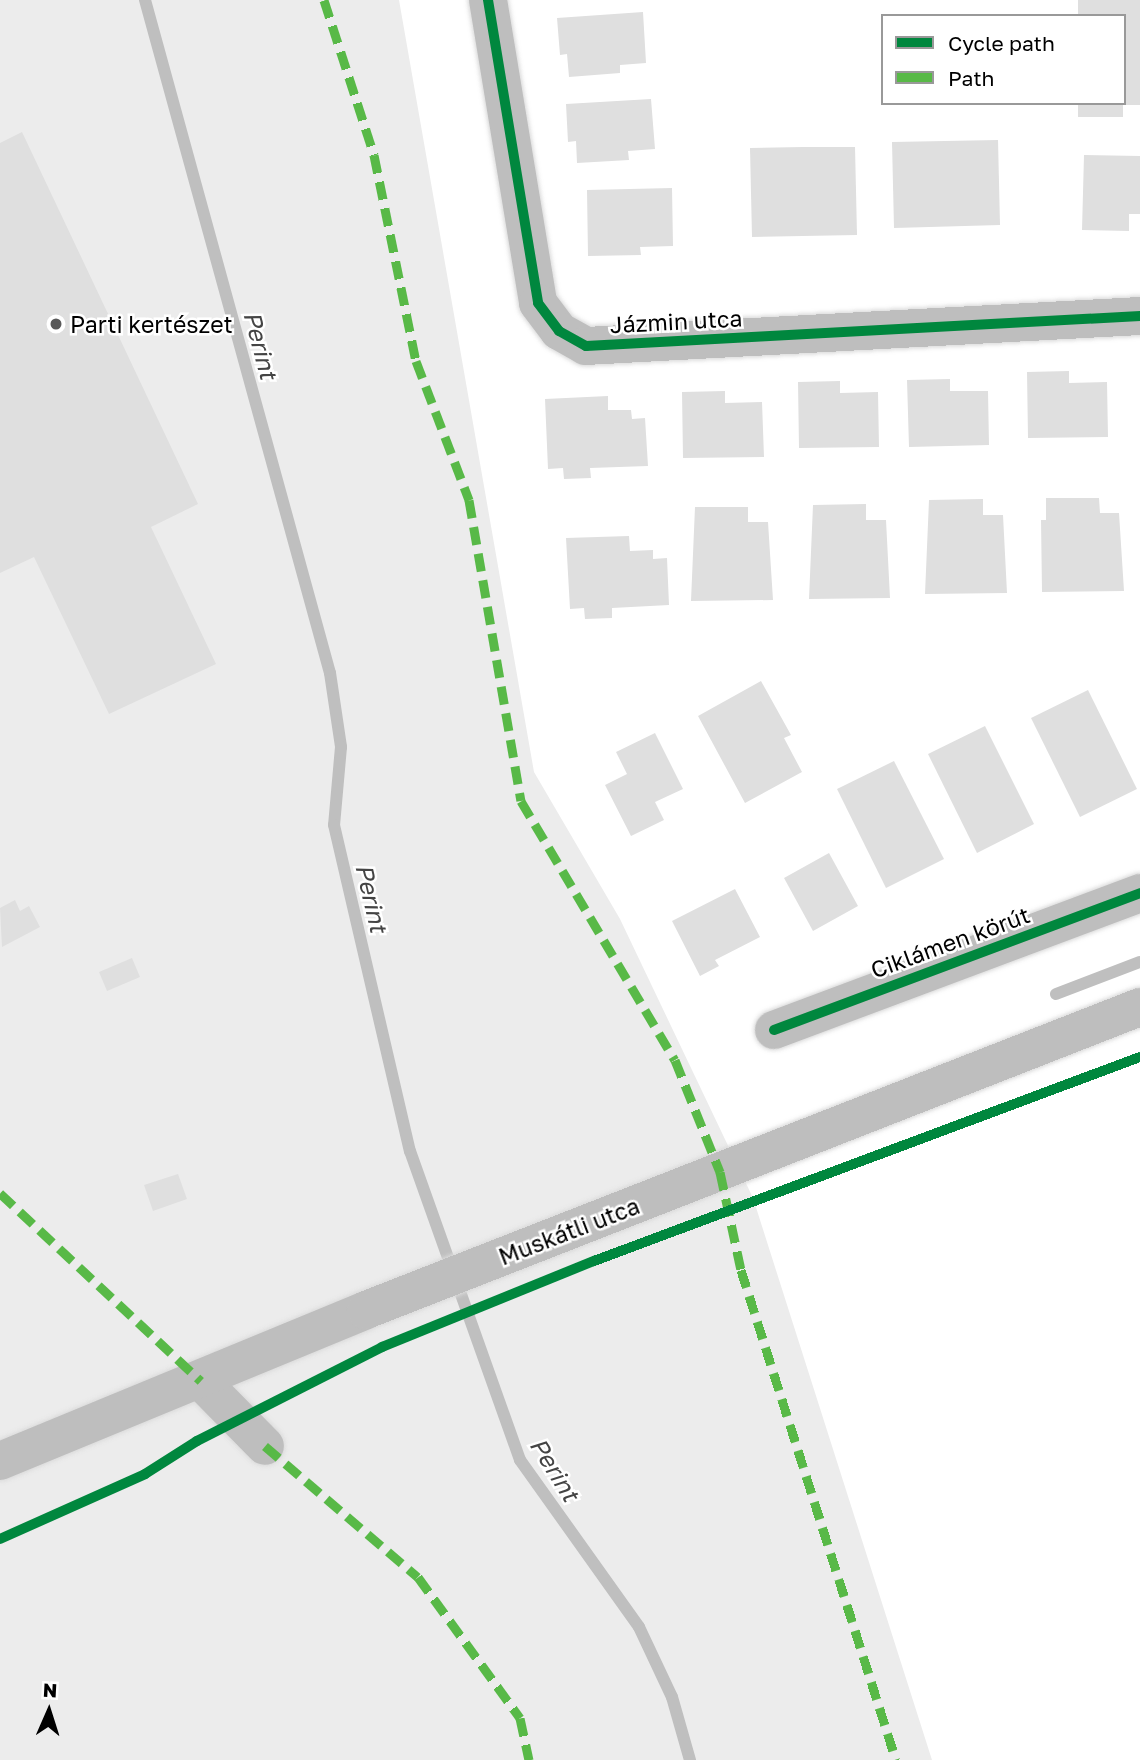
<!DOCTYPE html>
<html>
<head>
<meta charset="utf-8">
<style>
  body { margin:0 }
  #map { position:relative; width:1140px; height:1760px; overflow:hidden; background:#fff; font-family:"Golos Text",sans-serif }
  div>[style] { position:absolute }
  .green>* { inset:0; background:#ececec }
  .stream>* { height:12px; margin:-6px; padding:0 6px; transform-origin:6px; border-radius:6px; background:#bfbfbf }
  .building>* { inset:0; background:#dfdfdf }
  .roads { filter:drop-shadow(0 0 2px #dbdbdb) drop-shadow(0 0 2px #dbdbdb) }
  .minor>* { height:38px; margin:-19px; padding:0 19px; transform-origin:19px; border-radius:19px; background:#bebebe }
  .major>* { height:38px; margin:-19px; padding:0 19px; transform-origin:19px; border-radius:19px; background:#bebebe }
  .quiet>* { height:9px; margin-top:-4.5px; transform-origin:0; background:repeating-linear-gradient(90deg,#58b947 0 18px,transparent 0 27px) }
  .cycleway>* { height:10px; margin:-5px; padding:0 5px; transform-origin:5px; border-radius:5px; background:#00873e }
  .dots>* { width:19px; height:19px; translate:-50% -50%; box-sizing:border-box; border:4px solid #fff; border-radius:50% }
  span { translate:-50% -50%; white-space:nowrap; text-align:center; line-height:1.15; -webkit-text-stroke:5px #fff; paint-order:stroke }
  .street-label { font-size:23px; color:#000 }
  .poi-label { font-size:23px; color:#000 }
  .left { translate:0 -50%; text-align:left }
  .water-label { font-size:24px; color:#444; font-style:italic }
  .legend { position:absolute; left:881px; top:14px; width:245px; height:91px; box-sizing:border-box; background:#fff; border:2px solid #999; margin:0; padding:9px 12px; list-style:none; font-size:21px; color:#000 }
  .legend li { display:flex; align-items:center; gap:14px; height:35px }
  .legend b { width:35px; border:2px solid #999 }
  .north { position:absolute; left:14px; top:1676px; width:70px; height:70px; -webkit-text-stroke:5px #fff; paint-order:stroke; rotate:3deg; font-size:19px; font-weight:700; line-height:28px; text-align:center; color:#000 }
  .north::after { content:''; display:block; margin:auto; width:24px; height:32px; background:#000; clip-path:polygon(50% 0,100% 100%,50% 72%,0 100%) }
</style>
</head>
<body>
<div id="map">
  <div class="green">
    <i style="clip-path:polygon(0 0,399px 0,534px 772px,620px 919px,753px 1198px,932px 1760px,0 1760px)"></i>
  </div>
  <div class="stream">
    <i style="left:145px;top:0;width:698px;rotate:74.63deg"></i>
    <i style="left:330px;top:673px;width:75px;rotate:81.5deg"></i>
    <i style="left:341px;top:747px;width:78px;rotate:95.1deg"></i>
    <i style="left:334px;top:825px;width:335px;rotate:76.9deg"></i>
    <i style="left:410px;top:1151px;width:328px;rotate:70.4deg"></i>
    <i style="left:520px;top:1460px;width:205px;rotate:54.5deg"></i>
    <i style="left:639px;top:1627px;width:77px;rotate:64.8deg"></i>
    <i style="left:672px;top:1697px;width:66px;rotate:74.1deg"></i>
    <i style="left:1056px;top:994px;width:90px;rotate:-20.9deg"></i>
  </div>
  <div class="building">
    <i style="clip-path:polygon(1078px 0,1140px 0,1140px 105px,1124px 105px,1124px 16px,1078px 16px)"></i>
    <i style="clip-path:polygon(643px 12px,646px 63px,620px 65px,620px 73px,569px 77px,567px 54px,560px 55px,557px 18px)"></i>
    <i style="clip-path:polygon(651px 99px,655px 149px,628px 151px,629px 160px,577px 163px,576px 141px,568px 142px,566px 104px)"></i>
    <i style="clip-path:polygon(1078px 103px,1123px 103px,1123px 117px,1078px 117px)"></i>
    <i style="clip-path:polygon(22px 132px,198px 504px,151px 527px,216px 664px,109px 714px,34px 557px,0 573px,0 143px)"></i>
    <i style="clip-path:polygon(998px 140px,1000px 225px,894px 228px,892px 142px)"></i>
    <i style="clip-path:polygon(803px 147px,855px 147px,857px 235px,752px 237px,750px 148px)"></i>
    <i style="clip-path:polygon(1084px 155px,1140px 156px,1140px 214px,1129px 214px,1129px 231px,1082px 230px)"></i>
    <i style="clip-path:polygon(672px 188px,673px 246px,640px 247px,641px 255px,588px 256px,587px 190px)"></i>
    <i style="clip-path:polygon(1069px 371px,1069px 383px,1107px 382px,1108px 437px,1028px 438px,1027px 372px)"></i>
    <i style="clip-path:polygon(950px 379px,950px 391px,988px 391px,989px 445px,909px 447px,907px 380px)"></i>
    <i style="clip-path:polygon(840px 381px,840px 393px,878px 392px,879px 447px,799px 448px,798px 382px)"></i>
    <i style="clip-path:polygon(725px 391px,725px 403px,762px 402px,764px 457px,683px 458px,682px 392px)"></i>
    <i style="clip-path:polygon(608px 396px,608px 410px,631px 410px,632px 419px,645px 418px,648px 466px,590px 468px,591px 478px,564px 479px,563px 468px,548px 469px,545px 399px)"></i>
    <i style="clip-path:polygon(1046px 498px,1099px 498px,1100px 513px,1119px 513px,1124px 591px,1042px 592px,1041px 520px,1046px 520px)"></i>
    <i style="clip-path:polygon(983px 499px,983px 515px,1003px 515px,1007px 593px,925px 594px,929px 500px)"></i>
    <i style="clip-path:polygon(866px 504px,866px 520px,886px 520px,890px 598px,809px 599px,813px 505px)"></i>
    <i style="clip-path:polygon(695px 507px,748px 507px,748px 522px,768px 522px,773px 600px,691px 601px)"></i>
    <i style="clip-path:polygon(629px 536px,630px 551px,653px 550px,653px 559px,667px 558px,669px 605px,612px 608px,612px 618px,585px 619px,584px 608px,570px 609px,566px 538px)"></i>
    <i style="clip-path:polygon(761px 681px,791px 735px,784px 738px,802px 772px,745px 803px,698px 716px)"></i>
    <i style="clip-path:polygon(1088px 690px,1137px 789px,1080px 817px,1031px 718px)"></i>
    <i style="clip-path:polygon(985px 726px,1034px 824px,977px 853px,928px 754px)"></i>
    <i style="clip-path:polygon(655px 733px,683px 789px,655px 802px,664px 820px,631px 836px,605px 785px,627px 774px,616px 752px)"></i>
    <i style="clip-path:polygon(894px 761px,944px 859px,886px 888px,837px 789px)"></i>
    <i style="clip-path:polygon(829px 853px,858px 906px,813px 931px,784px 878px)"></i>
    <i style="clip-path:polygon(735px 889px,760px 937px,715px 960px,719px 966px,700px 976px,672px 921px)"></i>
    <i style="clip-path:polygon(15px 900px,20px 911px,29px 906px,40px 927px,2px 947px,0 908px)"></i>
    <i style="clip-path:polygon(132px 958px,140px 977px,107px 991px,99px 972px)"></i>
    <i style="clip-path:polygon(178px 1174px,187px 1199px,153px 1211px,144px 1185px)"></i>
  </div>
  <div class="roads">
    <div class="minor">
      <i style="left:488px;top:0;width:307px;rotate:80.6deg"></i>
      <i style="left:538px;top:303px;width:35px;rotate:53deg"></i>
      <i style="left:559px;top:331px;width:31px;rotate:29deg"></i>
      <i style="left:586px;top:346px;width:555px;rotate:-3.1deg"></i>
      <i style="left:774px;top:1030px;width:391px;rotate:-20.5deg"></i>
      <i style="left:201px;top:1381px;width:91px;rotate:45.4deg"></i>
    </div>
    <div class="major">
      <i style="left:0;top:1461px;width:396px;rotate:-22.4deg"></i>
      <i style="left:366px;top:1310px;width:831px;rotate:-21.38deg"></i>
    </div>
  </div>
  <div class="quiet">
    <i style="left:324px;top:0;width:163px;rotate:72.1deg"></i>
    <i style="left:374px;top:155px;width:210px;rotate:78.5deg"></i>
    <i style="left:416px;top:361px;width:149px;rotate:69.1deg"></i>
    <i style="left:469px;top:500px;width:305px;rotate:80.2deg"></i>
    <i style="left:521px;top:801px;width:301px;rotate:59.3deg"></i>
    <i style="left:675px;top:1060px;width:121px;rotate:68.1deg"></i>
    <i style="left:720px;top:1172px;width:100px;rotate:77.9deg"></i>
    <i style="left:741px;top:1270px;width:514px;rotate:72.45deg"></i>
    <i style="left:0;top:1193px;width:275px;rotate:43.1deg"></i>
    <i style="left:265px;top:1446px;width:201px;rotate:40.6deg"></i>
    <i style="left:418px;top:1577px;width:174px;rotate:54.1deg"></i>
    <i style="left:520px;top:1718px;width:43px;rotate:77.9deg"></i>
  </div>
  <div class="cycleway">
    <i style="left:488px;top:0;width:307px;rotate:80.6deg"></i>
    <i style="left:538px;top:303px;width:35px;rotate:53deg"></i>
    <i style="left:559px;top:331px;width:31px;rotate:29deg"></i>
    <i style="left:586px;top:346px;width:555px;rotate:-3.1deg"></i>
    <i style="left:774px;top:1030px;width:391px;rotate:-20.5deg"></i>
    <i style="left:0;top:1539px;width:159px;rotate:-24.1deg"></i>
    <i style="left:145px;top:1474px;width:62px;rotate:-32.4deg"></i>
    <i style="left:197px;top:1441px;width:208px;rotate:-26.9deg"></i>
    <i style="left:382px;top:1347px;width:229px;rotate:-22.1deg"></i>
    <i style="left:594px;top:1261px;width:583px;rotate:-20.49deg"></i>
  </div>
  <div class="dots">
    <i style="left:56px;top:324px;background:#595959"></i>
  </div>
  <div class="street-label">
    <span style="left:676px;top:321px;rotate:-3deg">Jázmin utca</span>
    <span style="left:950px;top:942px;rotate:-20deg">Ciklámen körút</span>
    <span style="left:569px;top:1231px;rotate:-21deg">Muskátli utca</span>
  </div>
  <div class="poi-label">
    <span class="left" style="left:70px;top:324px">Parti kertészet</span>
  </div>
  <div class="water-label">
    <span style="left:261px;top:345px;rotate:75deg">Perint</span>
    <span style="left:372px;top:898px;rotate:77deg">Perint</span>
    <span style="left:555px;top:1469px;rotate:58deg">Perint</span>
  </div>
  <ul class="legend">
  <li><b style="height:9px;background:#00873e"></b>Cycle path</li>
  <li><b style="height:9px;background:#58b947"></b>Path</li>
  </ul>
  <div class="north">N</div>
</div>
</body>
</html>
